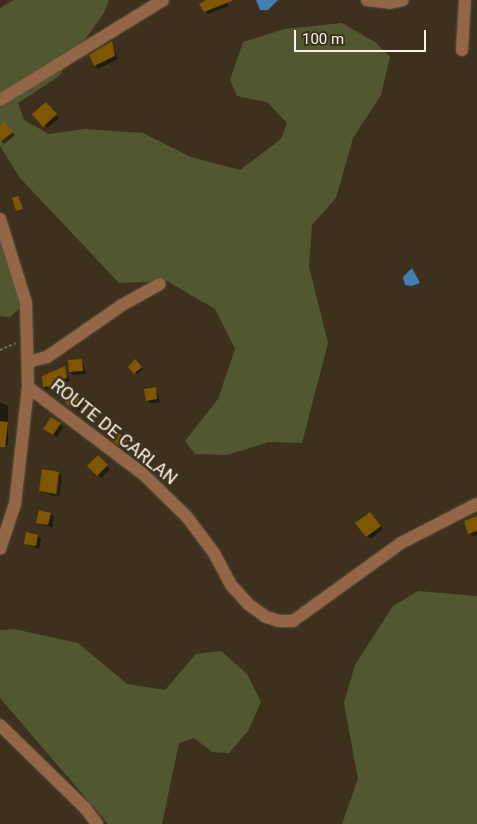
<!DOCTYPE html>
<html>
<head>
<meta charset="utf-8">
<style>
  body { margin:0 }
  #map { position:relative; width:477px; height:824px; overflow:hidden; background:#3d311d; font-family:Roboto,sans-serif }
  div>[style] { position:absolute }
  .green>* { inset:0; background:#51582f }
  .water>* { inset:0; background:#447fb4 }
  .shadow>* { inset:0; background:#0007 }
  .building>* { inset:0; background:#7e5700 }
  .round { border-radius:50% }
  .path>* { height:2px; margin-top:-1px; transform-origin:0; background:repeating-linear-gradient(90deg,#7d7261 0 2.5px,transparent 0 5px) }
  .roads { filter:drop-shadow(0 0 1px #5b503d) drop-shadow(0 0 1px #5b503d) }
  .minor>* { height:12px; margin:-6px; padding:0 6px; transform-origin:6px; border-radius:6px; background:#926646 }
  span { translate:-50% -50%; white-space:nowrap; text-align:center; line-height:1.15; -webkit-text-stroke:4.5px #3d311d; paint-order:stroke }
  .street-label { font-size:18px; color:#faf2e6 }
  .scale { position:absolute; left:294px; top:30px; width:132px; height:22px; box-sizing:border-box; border:2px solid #faf2e6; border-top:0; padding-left:6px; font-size:15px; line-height:18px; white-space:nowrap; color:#faf2e6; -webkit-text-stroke:4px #3d311d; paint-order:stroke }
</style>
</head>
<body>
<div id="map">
  <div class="green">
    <i style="clip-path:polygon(14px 0,109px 0,104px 13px,58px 77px,18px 103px,24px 120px,49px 134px,85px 129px,143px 133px,191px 157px,240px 170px,281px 139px,287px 123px,267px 102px,237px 96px,230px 80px,243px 42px,285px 29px,342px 23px,375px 42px,390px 57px,381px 95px,353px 138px,336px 198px,312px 225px,309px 267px,328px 343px,302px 443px,269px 442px,227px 455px,195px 454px,185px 441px,218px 399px,235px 349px,215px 309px,167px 281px,119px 283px,20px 178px,0 146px,0 8px)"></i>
    <i style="clip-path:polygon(0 239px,10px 263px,20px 308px,10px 317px,0 316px)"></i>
    <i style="clip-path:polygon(418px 591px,477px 596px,477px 824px,342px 824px,358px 779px,344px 703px,355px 665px,393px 606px)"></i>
    <i style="clip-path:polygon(14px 629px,78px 643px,127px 684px,165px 690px,196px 654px,221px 651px,247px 674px,261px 702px,248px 731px,229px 753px,212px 752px,194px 738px,179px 743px,162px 824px,108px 824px,0 698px,0 630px)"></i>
  </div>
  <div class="water">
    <i style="clip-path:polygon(256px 0,278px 0,268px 10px,260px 10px)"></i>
    <i style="clip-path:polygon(412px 268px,420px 283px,411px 286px,405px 285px,403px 277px)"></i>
  </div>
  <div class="shadow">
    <i style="clip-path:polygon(209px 0,225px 0,229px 6px,208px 14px,205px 11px)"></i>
    <i style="clip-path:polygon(111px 43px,118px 59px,98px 69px,90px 56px)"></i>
    <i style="clip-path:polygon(46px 104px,59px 118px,47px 128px,34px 114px)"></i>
    <i style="clip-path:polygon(0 127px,8px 127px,15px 135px,4px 144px,0 140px)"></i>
    <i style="clip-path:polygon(82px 360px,86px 374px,73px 375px,70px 372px)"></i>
    <i style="clip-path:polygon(135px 361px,143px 369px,137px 374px,129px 367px)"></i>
    <i style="clip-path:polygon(64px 368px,70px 381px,56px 384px,56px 389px,47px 390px,44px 387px,56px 369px)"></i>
    <i style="clip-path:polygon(156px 389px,160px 402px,150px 403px,147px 400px)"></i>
    <i style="clip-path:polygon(71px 393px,83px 404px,78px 411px,66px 400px)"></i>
    <i style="clip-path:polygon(0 402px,8px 406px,8px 445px,0 444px)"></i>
    <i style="clip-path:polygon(52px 419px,63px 427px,57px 437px,48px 432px)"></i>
    <i style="clip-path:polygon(118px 434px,129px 445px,125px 450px,116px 442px)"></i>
    <i style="clip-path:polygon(98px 457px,110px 469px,101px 478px,89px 466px)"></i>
    <i style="clip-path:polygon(43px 471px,60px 474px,55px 496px,40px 491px)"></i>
    <i style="clip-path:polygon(60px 475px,62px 477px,59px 496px,57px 496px)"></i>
    <i style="clip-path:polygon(51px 514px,54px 517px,52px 528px,37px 522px)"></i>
    <i style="clip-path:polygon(373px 516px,383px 529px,370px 539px,367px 536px)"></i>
    <i style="clip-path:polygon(477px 518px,477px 535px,473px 536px,470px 533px)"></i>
    <i style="clip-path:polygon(37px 536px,41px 539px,39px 549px,25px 543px)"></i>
  </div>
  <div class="building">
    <i style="clip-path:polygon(206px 0,232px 0,232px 1px,204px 12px,199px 4px)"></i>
    <i style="clip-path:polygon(112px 41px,115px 56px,94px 66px,89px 55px)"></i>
    <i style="clip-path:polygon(46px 102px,57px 114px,43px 127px,32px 114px)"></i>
    <i style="clip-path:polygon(5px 122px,13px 132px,0 142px,0 126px)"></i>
    <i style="clip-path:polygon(18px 196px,23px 209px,16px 211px,12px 198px)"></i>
    <i style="clip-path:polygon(82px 359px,83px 371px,69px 372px,68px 360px)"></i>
    <i style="clip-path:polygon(135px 359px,142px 367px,134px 374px,128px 367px)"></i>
    <i style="clip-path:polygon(65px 366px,67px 378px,53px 381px,53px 386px,43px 387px,42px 376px)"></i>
    <i style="clip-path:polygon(156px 387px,157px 399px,146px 401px,144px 389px)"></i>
    <i class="round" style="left:65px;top:393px;width:14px;height:14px"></i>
    <i style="clip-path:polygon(51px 417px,61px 423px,53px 435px,43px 429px)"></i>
    <i style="clip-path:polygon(0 421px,8px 422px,5px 447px,0 447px)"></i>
    <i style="clip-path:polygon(118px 432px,127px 441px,121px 447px,111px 440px)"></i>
    <i style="clip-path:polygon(98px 455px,108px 465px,97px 476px,87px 466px)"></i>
    <i style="clip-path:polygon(42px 469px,59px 472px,56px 494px,39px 491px)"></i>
    <i style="clip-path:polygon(39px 510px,51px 513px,48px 525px,36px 523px)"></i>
    <i style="clip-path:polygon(370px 512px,381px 526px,366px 537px,355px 523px)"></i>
    <i style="clip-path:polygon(477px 516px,477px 531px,468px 534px,464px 521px)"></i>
    <i style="clip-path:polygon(26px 532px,38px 535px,36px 546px,24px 544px)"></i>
  </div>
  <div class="path">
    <i style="left:0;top:350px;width:17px;rotate:-24deg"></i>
  </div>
  <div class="roads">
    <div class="minor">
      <i style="left:367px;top:0;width:23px;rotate:7deg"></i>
      <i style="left:390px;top:3px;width:13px;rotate:-13deg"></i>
      <i style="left:462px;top:50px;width:50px;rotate:-86.6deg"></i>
      <i style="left:0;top:100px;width:191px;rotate:-31.5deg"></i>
      <i style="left:0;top:219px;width:88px;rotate:72.8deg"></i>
      <i style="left:26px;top:303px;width:84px;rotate:88.6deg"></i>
      <i style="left:28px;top:387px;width:118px;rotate:96.3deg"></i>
      <i style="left:15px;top:504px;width:47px;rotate:108.4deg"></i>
      <i style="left:28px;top:362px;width:20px;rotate:-15deg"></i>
      <i style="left:47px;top:357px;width:91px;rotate:-34.7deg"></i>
      <i style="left:122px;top:305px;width:43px;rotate:-28.9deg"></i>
      <i style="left:28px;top:387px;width:144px;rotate:37.1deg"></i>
      <i style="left:143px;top:474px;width:62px;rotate:44.3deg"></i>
      <i style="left:187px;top:517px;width:45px;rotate:53.1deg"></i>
      <i style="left:214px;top:553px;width:36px;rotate:62deg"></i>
      <i style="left:231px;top:585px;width:25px;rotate:48deg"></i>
      <i style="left:248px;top:604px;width:22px;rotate:36deg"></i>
      <i style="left:266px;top:617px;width:14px;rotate:17deg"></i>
      <i style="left:279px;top:621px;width:14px"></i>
      <i style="left:293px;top:621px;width:133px;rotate:-35.8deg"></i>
      <i style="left:401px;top:543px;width:85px;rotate:-27.2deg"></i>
      <i style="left:0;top:725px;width:119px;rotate:44.3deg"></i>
      <i style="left:85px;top:808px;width:20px;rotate:53deg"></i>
    </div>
  </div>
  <div class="street-label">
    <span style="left:114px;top:432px;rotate:39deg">ROUTE DE CARLAN</span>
  </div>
  <div class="scale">100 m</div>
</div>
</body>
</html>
